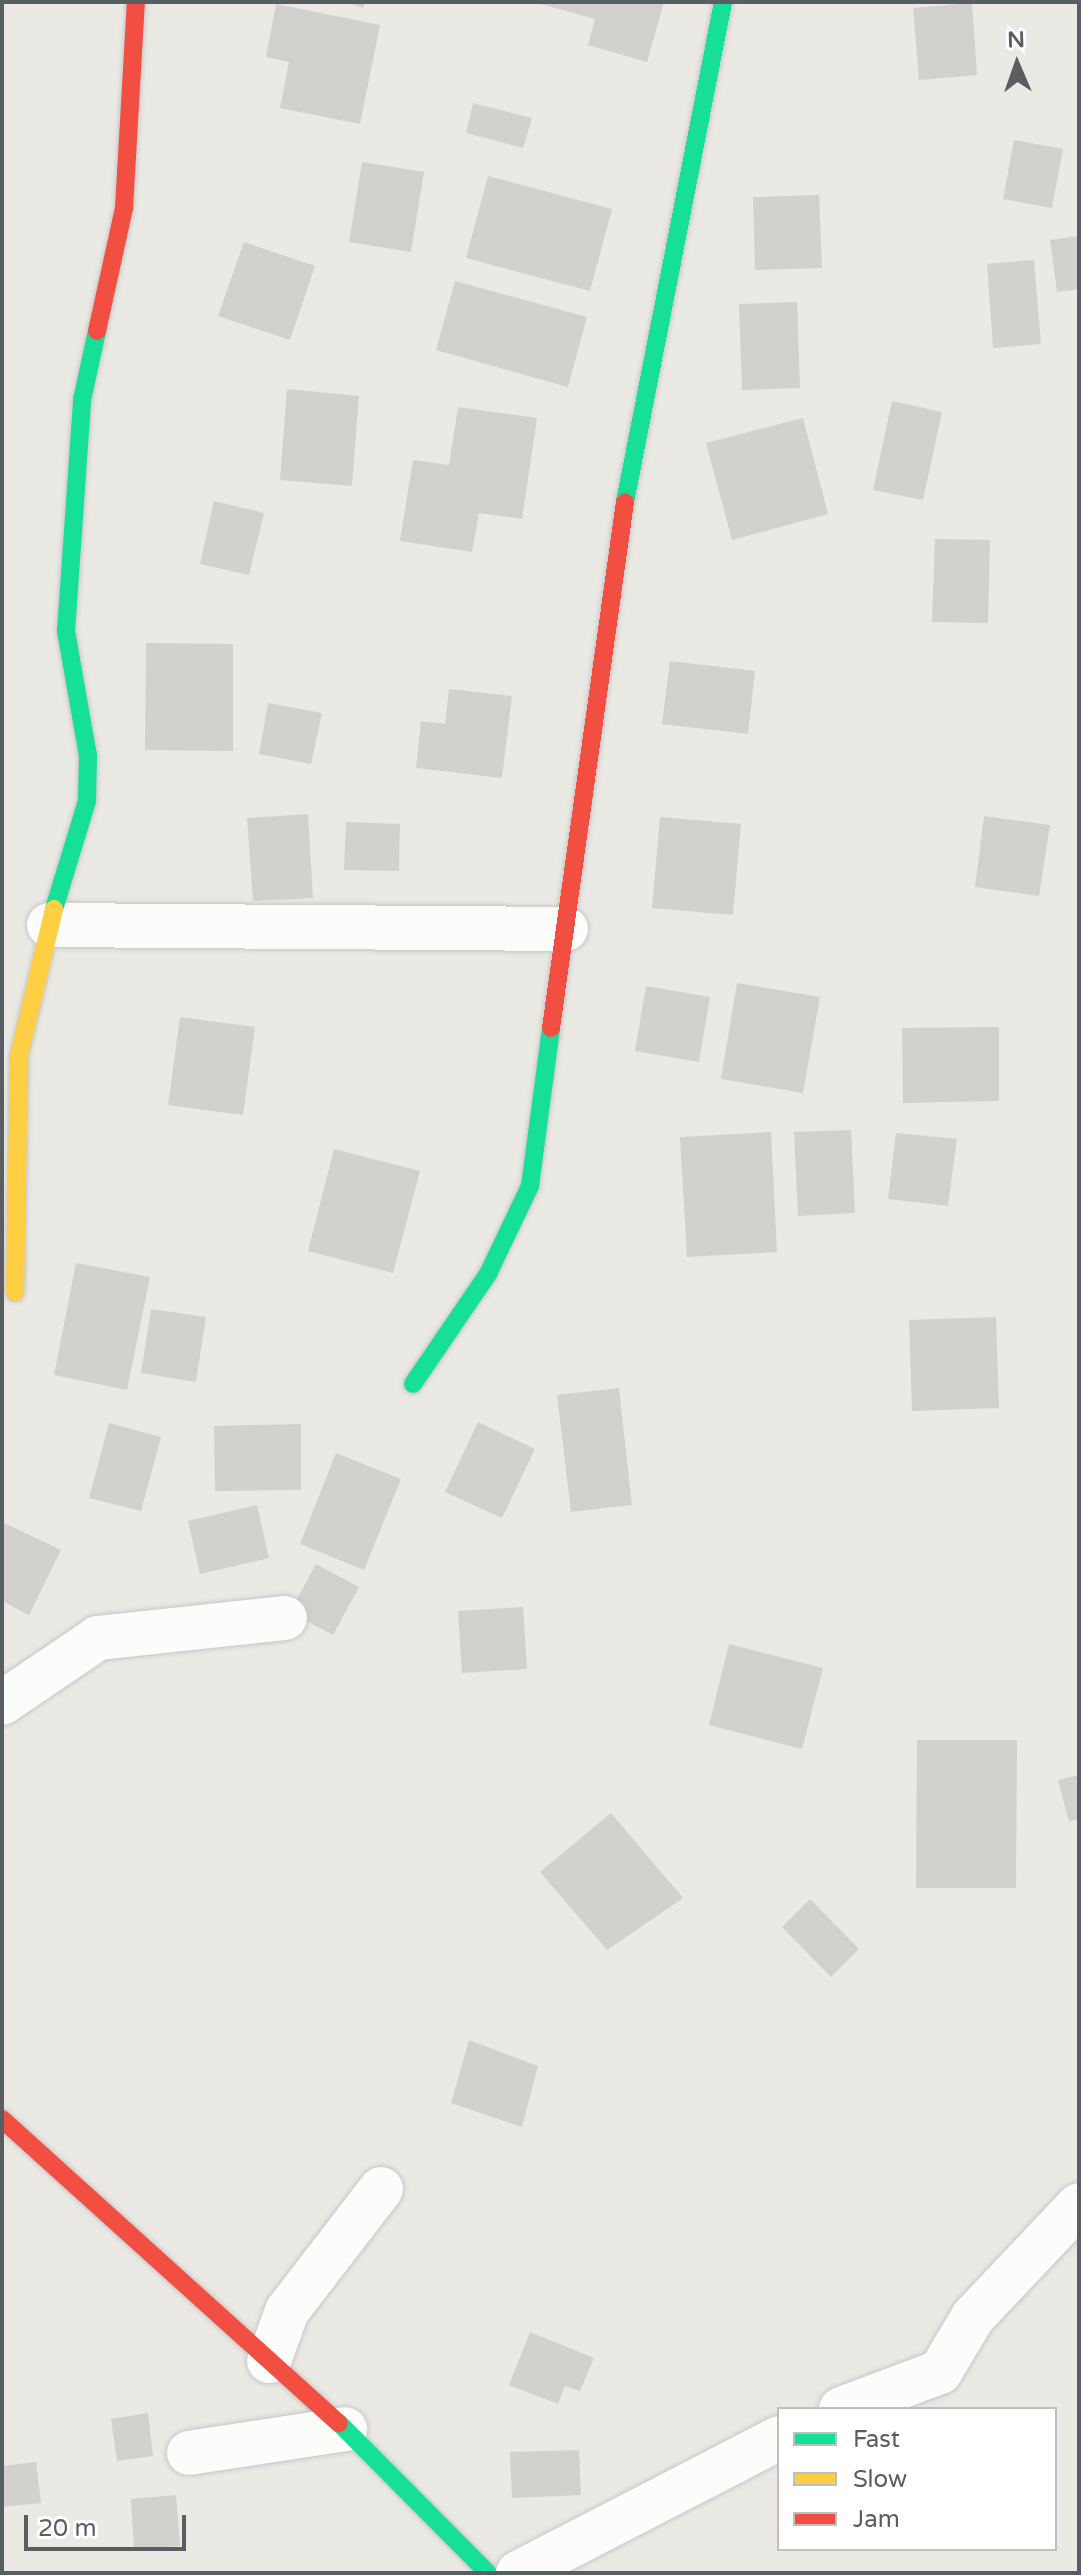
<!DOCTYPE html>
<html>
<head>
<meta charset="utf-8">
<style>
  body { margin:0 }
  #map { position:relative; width:1081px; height:2575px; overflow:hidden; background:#eae9e4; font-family:"Varela Round",sans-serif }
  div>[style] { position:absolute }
  .building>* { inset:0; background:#d2d1ce }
  .roads { filter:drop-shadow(0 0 2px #c7c7c6) drop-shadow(0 0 2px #c7c7c6) }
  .street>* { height:44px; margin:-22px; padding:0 22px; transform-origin:22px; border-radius:22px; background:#fcfcfb }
  .fast>* { height:18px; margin:-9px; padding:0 9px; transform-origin:9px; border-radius:9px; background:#16e098 }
  .slow>* { height:18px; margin:-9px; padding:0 9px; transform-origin:9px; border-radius:9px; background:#ffcf43 }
  .jam>* { height:18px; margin:-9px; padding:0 9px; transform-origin:9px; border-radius:9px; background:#f24e42 }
  span { translate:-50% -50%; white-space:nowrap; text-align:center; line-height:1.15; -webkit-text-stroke:8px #fff; paint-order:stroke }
  .frame { position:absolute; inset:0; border:4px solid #5a5e62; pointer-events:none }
  .legend { position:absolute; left:777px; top:2407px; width:280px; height:144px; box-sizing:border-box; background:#fff; border:2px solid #bdbfc0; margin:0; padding:10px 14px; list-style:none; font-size:24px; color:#5a5e62 }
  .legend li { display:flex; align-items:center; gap:16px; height:40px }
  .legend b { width:40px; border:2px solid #bdbfc0 }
  .north { position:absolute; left:977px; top:24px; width:80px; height:80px; -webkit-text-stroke:6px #fff; paint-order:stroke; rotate:358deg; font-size:22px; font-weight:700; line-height:32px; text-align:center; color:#5a5e62 }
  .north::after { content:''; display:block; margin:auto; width:28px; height:36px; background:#5a5e62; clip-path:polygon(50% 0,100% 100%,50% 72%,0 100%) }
  .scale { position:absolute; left:24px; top:2515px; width:162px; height:36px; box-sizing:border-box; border:4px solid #5a5e62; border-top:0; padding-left:10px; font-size:24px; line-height:28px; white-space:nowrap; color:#5a5e62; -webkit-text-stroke:6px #fff; paint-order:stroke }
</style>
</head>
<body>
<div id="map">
  <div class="building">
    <i style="clip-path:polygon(346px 2px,365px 2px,363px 8px)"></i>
    <i style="clip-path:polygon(664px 2px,647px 62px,588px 45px,595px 19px,537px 3px)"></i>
    <i style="clip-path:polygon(972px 3px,977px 75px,919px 80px,913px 8px)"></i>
    <i style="clip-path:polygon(276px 4px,380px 25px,360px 124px,280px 108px,289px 62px,266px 57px)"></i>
    <i style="clip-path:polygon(473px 103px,532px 118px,523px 148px,466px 133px)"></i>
    <i style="clip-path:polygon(1014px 140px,1063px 149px,1052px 208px,1003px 199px)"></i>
    <i style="clip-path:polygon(362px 162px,424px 172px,411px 252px,349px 242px)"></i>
    <i style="clip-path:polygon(488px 176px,612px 209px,590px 291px,466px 258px)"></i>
    <i style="clip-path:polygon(819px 195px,822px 268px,755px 270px,753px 197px)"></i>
    <i style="clip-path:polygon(1079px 236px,1079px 289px,1057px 292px,1050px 240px)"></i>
    <i style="clip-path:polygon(244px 242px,315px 266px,290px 340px,218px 316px)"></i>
    <i style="clip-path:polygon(1034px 260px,1041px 344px,993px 348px,987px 264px)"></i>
    <i style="clip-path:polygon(455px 281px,587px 317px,568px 387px,436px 350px)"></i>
    <i style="clip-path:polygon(797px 302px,800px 388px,742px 390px,739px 304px)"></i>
    <i style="clip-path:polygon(287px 389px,359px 396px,352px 486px,280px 480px)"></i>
    <i style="clip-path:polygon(892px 401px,942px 412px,923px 500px,873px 490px)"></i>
    <i style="clip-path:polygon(458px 407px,537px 418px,522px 519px,479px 513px,472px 552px,400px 541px,413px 460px,449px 465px)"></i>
    <i style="clip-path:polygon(803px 418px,828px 514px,732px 540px,706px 443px)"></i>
    <i style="clip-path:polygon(214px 501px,264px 513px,249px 575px,200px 564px)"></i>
    <i style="clip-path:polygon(935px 539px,990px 540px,988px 623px,932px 622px)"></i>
    <i style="clip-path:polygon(146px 643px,233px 644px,233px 751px,145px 750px)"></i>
    <i style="clip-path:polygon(670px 661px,755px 671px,748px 734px,662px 724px)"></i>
    <i style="clip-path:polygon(449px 689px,512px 696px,502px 778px,416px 768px,421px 721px,445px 724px)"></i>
    <i style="clip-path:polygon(268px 703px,322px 713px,311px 764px,259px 754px)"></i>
    <i style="clip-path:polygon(308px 814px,313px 898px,253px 901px,247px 818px)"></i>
    <i style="clip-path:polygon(984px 816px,1050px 825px,1039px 896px,975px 887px)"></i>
    <i style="clip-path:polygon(660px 817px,741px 824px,733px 915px,652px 908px)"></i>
    <i style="clip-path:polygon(346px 822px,400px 824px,399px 871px,344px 870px)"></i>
    <i style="clip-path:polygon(737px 983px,820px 997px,803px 1093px,721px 1079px)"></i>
    <i style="clip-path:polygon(646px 986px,710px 997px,699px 1062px,635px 1051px)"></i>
    <i style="clip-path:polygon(180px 1017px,255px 1027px,243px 1115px,168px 1105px)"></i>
    <i style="clip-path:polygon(999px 1027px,999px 1101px,903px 1103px,902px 1028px)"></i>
    <i style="clip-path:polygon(851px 1130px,855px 1213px,798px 1216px,794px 1132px)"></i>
    <i style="clip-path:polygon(771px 1132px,777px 1252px,687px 1257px,680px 1137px)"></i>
    <i style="clip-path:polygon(896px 1133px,957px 1139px,948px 1206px,888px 1199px)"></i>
    <i style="clip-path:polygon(334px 1149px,420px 1171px,393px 1273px,308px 1251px)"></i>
    <i style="clip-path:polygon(76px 1263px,150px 1277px,127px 1390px,54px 1375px)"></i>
    <i style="clip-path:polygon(151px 1309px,206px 1317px,196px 1382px,141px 1373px)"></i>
    <i style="clip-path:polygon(996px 1317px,999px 1408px,912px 1411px,909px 1320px)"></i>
    <i style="clip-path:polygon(619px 1388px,632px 1505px,571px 1512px,557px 1395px)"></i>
    <i style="clip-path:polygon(478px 1422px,535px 1449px,502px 1518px,445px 1492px)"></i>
    <i style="clip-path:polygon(109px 1423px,161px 1437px,141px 1511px,89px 1498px)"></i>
    <i style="clip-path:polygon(301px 1424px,301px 1490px,215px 1491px,214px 1426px)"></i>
    <i style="clip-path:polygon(336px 1453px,401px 1479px,364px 1570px,300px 1544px)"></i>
    <i style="clip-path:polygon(257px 1505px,269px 1558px,200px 1574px,188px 1521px)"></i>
    <i style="clip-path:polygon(2px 1522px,61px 1550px,29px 1615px,2px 1601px)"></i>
    <i style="clip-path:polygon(316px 1564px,359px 1587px,333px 1635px,290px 1612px)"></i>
    <i style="clip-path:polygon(523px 1607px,527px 1669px,462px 1673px,458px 1611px)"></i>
    <i style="clip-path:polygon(729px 1644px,823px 1668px,802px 1749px,709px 1725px)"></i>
    <i style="clip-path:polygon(917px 1740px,1017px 1740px,1016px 1888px,916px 1888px)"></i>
    <i style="clip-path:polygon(1079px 1775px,1079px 1819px,1069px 1821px,1058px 1780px)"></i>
    <i style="clip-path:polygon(611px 1813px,683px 1898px,607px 1950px,540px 1872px)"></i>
    <i style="clip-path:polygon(810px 1899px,859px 1949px,831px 1977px,782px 1927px)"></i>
    <i style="clip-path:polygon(469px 2040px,538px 2066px,522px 2127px,451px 2103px)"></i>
    <i style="clip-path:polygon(530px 2332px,594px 2358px,580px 2391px,565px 2386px,558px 2404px,509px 2385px)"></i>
    <i style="clip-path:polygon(148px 2413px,153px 2456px,117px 2461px,111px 2419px)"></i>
    <i style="clip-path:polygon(579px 2450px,581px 2495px,512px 2498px,510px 2452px)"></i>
    <i style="clip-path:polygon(36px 2462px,41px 2503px,2px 2507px,2px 2466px)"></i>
    <i style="clip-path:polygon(176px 2495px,180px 2546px,134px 2549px,131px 2499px)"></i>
  </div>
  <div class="roads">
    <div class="street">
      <i style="left:49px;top:925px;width:517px;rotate:0.44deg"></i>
      <i style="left:2px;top:1703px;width:116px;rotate:-34.1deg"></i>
      <i style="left:98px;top:1638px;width:188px;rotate:-6.1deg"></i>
      <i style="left:269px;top:2361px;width:53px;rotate:-70.2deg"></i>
      <i style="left:287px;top:2311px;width:154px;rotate:-52.4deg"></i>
      <i style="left:841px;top:2409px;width:106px;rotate:-20.5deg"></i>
      <i style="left:940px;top:2372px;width:64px;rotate:-59deg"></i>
      <i style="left:973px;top:2317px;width:154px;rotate:-46.6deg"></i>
      <i style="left:189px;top:2453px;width:158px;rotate:-8.7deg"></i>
      <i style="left:518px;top:2573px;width:294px;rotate:-27.3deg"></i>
    </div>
    <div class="fast">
      <i style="left:625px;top:502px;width:510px;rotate:-78.91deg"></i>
      <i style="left:54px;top:909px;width:113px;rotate:-73deg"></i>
      <i style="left:87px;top:801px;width:45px;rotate:-88.7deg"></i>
      <i style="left:88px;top:756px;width:127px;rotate:-100deg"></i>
      <i style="left:66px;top:631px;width:232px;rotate:-86deg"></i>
      <i style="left:82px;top:400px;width:71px;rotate:-77.7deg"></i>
      <i style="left:413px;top:1384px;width:133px;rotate:-55.7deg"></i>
      <i style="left:488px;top:1274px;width:98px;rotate:-64.5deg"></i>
      <i style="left:530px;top:1186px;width:159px;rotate:-82.4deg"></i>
      <i style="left:339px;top:2423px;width:211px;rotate:45.2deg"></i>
    </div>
    <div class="slow">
      <i style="left:15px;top:1292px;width:236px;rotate:-89deg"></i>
      <i style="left:19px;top:1056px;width:151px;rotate:-76.6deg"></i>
    </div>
    <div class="jam">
      <i style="left:97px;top:331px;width:126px;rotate:-77.6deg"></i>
      <i style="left:124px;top:208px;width:206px;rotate:-86.7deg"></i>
      <i style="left:551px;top:1028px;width:531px;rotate:-81.99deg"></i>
      <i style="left:2px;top:2119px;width:454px;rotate:42.1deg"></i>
    </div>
  </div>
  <div class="frame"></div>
  <ul class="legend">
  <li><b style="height:10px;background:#16e098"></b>Fast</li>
  <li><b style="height:10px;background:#ffcf43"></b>Slow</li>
  <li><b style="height:10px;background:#f24e42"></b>Jam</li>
  </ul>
  <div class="north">N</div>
  <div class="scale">20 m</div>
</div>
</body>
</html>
